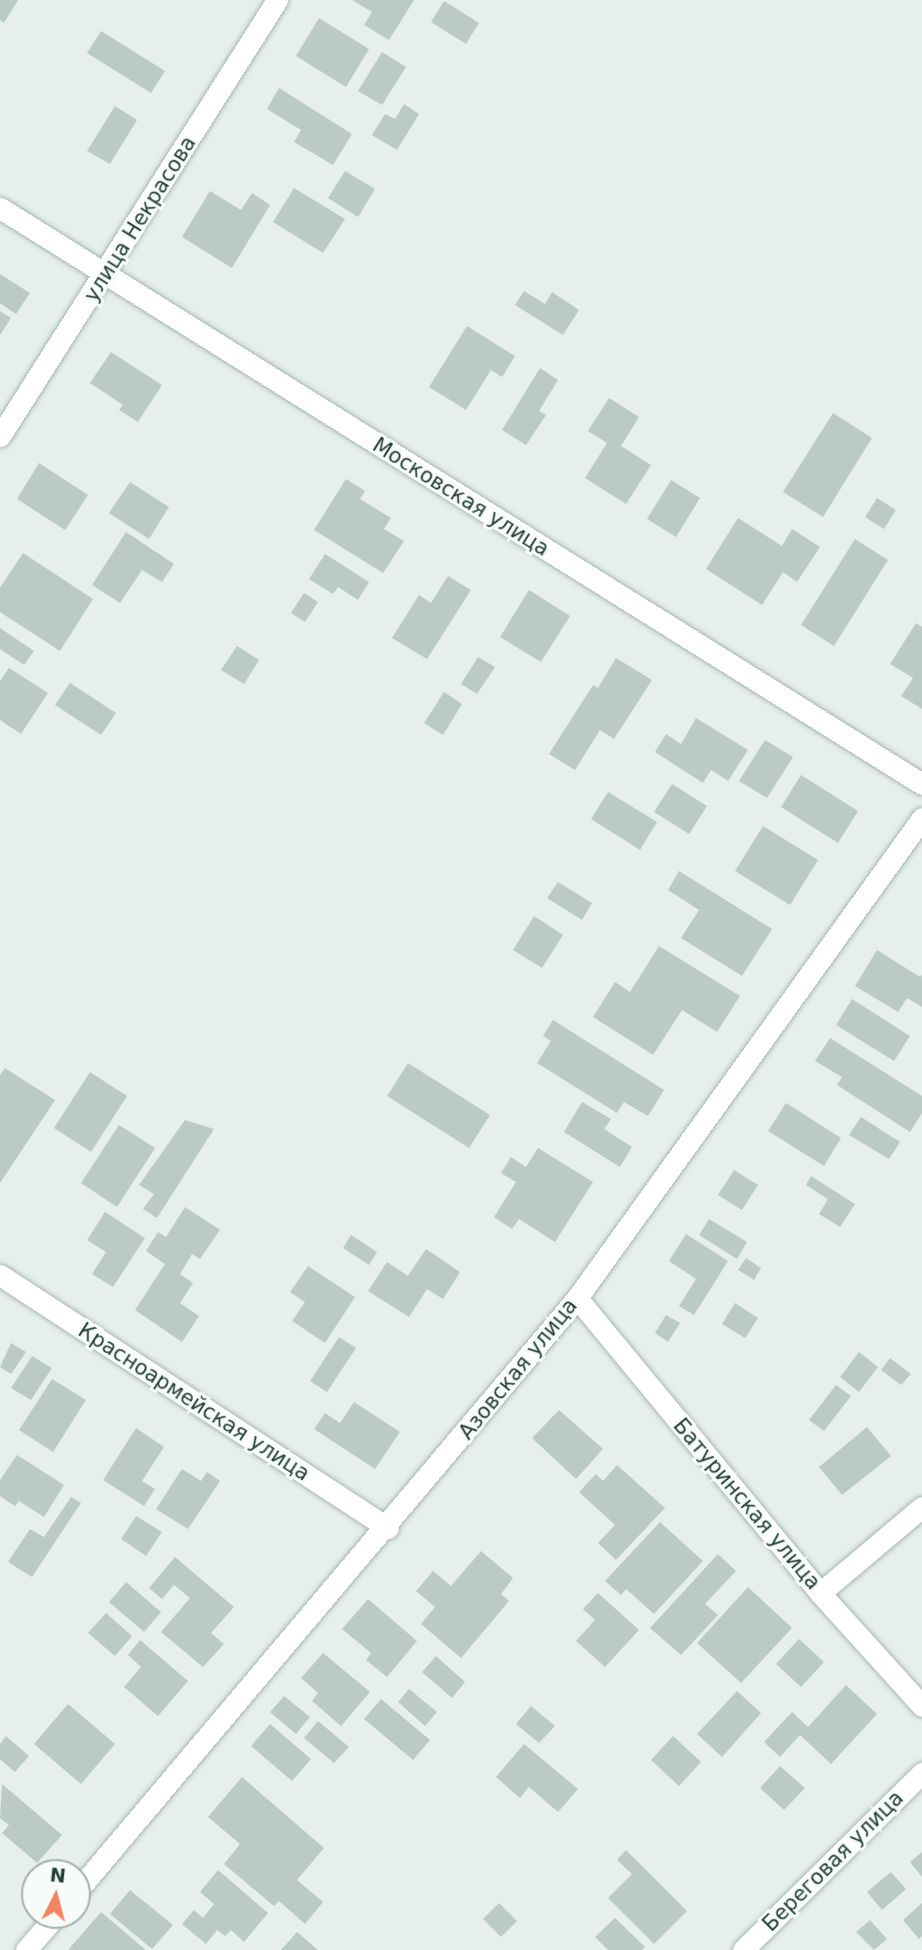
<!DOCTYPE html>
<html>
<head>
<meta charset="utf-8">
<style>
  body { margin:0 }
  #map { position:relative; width:922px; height:1950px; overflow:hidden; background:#e6efeb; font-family:"DejaVu Sans",sans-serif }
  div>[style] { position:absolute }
  .building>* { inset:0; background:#bbcac4 }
  .roads { filter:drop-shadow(0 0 2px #a8b8b2) drop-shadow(0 0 2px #a8b8b2) }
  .minor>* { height:21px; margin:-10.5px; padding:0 10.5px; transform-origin:10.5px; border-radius:10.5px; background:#fff }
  span { translate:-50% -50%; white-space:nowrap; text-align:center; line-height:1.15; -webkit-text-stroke:6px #f7fbf9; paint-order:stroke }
  .street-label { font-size:21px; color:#24423a }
  .north { position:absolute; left:21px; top:1859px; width:70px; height:70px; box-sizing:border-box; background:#f7fbf9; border:2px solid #a3b1ad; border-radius:50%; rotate:6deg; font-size:19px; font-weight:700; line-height:28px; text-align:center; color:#24423a }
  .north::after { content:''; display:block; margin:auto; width:24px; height:32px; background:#f4845f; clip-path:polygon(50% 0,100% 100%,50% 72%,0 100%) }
</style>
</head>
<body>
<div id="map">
  <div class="building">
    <i style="clip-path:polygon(0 0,18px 0,4px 23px,0 20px)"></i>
    <i style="clip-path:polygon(352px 0,414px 0,389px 40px,364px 25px,372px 12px)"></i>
    <i style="clip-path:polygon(444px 1px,479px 23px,466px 44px,431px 22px)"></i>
    <i style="clip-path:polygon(319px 18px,369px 49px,346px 87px,296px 56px)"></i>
    <i style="clip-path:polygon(101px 31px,165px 71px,151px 93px,87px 53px)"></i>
    <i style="clip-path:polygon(382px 52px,406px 67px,382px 105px,358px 91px)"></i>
    <i style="clip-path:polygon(279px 88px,352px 134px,333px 165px,294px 142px,301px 130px,267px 109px)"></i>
    <i style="clip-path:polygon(404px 104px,419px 114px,397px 150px,372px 135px,385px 114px,395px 119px)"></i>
    <i style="clip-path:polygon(115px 106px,137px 120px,110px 164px,87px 151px)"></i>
    <i style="clip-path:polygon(345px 171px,375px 189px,358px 217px,328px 198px)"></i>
    <i style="clip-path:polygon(294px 188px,345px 219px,323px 253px,273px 222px)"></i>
    <i style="clip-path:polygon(210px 191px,241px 210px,252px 193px,270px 205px,232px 268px,182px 237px)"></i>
    <i style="clip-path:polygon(0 274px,30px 293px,16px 314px,0 303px)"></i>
    <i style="clip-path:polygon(524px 291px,545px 304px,552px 292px,579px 310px,563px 335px,515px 305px)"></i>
    <i style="clip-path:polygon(0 311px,11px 318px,0 335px)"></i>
    <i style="clip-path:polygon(467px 326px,515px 356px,502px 377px,491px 370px,466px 410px,429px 387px)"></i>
    <i style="clip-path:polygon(111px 352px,162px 385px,138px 422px,119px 410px,123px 405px,90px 383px)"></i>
    <i style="clip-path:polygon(540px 368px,558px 380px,539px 411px,546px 415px,526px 445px,502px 430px)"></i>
    <i style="clip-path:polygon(609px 398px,639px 417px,621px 446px,651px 465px,626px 504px,585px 478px,607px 443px,588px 431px)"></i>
    <i style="clip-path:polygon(833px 413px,872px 438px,823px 517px,783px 492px)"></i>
    <i style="clip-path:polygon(39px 463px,88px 495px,65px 530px,17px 499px)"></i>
    <i style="clip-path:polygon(346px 479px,365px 491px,360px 499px,391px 518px,384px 529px,404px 541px,383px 573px,314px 530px)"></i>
    <i style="clip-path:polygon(671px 480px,700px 498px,676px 537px,647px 519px)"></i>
    <i style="clip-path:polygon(130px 482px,169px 507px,149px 539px,109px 513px)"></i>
    <i style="clip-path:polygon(877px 498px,896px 510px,884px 529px,865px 517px)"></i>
    <i style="clip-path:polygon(738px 518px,782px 546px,792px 529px,820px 547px,797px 582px,783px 572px,762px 605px,706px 569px)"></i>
    <i style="clip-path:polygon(126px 532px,174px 564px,162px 582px,142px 570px,120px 603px,92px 585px)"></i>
    <i style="clip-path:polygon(855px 539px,888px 560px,834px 646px,801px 625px)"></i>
    <i style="clip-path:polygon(23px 553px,93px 599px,60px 651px,0 612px,0 588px)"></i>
    <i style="clip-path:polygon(325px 554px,369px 582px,358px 600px,338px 587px,333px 594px,309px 579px)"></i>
    <i style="clip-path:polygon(448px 576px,471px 590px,427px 659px,392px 638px,419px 595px,431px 603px)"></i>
    <i style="clip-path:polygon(529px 590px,570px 616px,541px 662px,500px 637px)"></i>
    <i style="clip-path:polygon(304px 593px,318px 602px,305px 622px,291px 613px)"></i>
    <i style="clip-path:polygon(916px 623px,922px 627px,922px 709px,901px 696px,913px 678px,890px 664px)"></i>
    <i style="clip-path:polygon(0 628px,34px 651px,24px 665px,0 649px)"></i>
    <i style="clip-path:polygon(237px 646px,259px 660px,244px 684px,221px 670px)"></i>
    <i style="clip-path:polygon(478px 657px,495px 667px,477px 694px,461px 684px)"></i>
    <i style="clip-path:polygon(616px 658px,652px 680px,614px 739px,600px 730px,575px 770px,549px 754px,593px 685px,598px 688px)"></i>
    <i style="clip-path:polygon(9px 668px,48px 693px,21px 734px,0 720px,0 681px)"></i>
    <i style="clip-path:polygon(70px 683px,116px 713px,101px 735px,55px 705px)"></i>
    <i style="clip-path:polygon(444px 692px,462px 704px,443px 735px,424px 723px)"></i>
    <i style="clip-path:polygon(696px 718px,748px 750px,728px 781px,711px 770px,703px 783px,655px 752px,666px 734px,681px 744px)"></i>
    <i style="clip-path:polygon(765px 740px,793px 757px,767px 798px,739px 781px)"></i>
    <i style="clip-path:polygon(801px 775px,858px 811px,838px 843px,781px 807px)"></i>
    <i style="clip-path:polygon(672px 784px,707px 806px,689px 834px,654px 812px)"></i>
    <i style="clip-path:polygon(608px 792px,657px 822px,640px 850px,591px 819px)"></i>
    <i style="clip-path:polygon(763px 826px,818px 860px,790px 905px,735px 871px)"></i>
    <i style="clip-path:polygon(679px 871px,772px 929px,742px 976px,681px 938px,699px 910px,668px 890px)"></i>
    <i style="clip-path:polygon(558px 882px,592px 903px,582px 920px,547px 898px)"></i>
    <i style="clip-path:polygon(534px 916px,563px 935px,542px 968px,513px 950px)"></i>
    <i style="clip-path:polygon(659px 946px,740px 996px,717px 1032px,682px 1010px,653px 1055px,593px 1017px,615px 982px,630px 992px)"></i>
    <i style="clip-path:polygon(877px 950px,920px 977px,922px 974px,922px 1007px,907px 998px,898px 1012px,855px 986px)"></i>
    <i style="clip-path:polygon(852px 999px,910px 1036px,894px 1061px,836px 1025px)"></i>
    <i style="clip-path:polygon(553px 1020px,664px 1090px,648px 1116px,624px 1102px,617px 1113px,537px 1063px,551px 1041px,543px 1036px)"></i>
    <i style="clip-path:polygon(830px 1038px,922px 1096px,922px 1113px,910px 1132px,837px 1085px,842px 1077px,815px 1061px)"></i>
    <i style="clip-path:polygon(408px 1063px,490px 1115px,469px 1148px,387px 1096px)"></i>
    <i style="clip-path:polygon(5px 1068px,55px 1100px,0 1183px,0 1075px)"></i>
    <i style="clip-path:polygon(90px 1072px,127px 1096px,91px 1152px,54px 1128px)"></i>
    <i style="clip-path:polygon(582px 1102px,611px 1119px,604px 1129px,632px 1147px,620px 1167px,564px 1132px)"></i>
    <i style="clip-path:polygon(786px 1103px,841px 1138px,824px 1166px,768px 1131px)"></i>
    <i style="clip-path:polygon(861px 1117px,900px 1142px,889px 1159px,849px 1135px)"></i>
    <i style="clip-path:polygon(185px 1120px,214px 1129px,157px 1218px,143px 1209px,154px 1194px,139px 1185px)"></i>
    <i style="clip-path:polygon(119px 1125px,155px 1148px,117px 1207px,81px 1183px)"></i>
    <i style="clip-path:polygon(538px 1148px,593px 1182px,555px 1242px,519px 1219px,512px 1229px,494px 1217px,516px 1182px,501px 1173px,511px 1157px,526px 1167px)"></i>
    <i style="clip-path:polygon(734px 1170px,758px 1185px,742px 1210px,718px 1195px)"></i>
    <i style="clip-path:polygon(811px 1176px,855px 1204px,840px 1227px,819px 1214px,828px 1199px,806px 1185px)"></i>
    <i style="clip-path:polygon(185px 1207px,220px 1230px,200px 1259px,192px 1254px,180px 1274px,193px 1283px,180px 1303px,199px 1316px,182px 1342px,135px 1310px,165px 1264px,146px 1251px,158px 1232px,166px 1237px)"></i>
    <i style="clip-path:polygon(105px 1212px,145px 1238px,113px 1287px,92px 1274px,106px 1252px,87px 1240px)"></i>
    <i style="clip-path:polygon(709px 1219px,747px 1242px,737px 1259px,699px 1235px)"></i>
    <i style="clip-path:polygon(686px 1234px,728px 1261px,694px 1315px,679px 1306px,696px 1279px,669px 1261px)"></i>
    <i style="clip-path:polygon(351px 1235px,377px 1252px,369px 1265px,343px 1248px)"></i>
    <i style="clip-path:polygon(426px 1249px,460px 1272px,443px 1299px,427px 1289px,409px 1317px,368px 1291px,387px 1262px,408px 1276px)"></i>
    <i style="clip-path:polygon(746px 1258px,761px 1268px,754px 1280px,738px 1270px)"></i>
    <i style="clip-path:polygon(308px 1266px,355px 1297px,325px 1343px,292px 1321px,305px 1302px,290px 1292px)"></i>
    <i style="clip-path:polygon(735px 1303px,758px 1318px,745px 1338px,722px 1324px)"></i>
    <i style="clip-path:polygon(666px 1315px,680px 1323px,668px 1342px,655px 1333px)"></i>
    <i style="clip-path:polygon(339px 1337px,356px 1348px,327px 1392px,310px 1381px)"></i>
    <i style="clip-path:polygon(11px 1343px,26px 1352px,11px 1374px,0 1367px)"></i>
    <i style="clip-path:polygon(859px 1352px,878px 1367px,859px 1392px,840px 1377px)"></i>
    <i style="clip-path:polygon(32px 1356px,52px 1368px,31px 1400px,11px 1388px)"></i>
    <i style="clip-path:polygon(890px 1358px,911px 1374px,901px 1385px,881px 1370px)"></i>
    <i style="clip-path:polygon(52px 1379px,86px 1400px,53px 1452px,19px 1430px)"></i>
    <i style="clip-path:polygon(836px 1385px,851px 1396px,824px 1431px,809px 1420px)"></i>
    <i style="clip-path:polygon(354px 1402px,400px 1432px,375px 1469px,314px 1429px,325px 1413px,340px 1423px)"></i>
    <i style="clip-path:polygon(559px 1410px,603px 1449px,576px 1479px,532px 1438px)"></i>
    <i style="clip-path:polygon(867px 1427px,891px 1456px,842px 1495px,819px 1467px)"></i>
    <i style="clip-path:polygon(136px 1428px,164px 1447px,142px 1481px,155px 1489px,144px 1506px,103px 1480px)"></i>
    <i style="clip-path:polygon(17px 1455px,64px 1485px,44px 1517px,19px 1501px,15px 1506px,0 1496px,0 1480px)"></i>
    <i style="clip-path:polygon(617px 1465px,665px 1508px,616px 1560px,598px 1543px,615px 1525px,579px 1492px,596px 1474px,603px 1481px)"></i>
    <i style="clip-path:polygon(182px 1469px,201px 1481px,207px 1472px,220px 1481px,188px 1529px,156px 1509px)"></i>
    <i style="clip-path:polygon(71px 1497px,81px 1503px,32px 1577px,8px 1562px,30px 1529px,44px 1537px)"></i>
    <i style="clip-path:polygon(136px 1516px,162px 1532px,146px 1556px,121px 1539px)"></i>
    <i style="clip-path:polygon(660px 1522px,703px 1561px,654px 1614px,626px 1589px,621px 1595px,605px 1581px)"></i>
    <i style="clip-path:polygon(481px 1551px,513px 1578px,501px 1594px,509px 1601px,461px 1658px,421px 1624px,435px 1607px,416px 1591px,433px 1571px,451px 1586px)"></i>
    <i style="clip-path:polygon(718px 1554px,736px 1571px,705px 1604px,718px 1615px,681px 1655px,650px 1628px)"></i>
    <i style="clip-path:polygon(175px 1557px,234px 1607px,211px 1633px,224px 1644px,203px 1667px,161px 1632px,190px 1598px,174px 1585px,162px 1599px,149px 1588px)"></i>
    <i style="clip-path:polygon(126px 1582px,161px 1612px,144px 1632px,109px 1602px)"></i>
    <i style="clip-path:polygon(748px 1587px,792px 1628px,741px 1683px,697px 1643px)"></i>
    <i style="clip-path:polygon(598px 1593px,639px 1630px,605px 1667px,576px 1641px,595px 1620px,583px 1609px)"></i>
    <i style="clip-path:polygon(368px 1599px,417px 1641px,387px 1677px,366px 1660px,371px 1653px,342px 1629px)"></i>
    <i style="clip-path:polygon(106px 1613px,132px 1636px,115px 1656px,88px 1633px)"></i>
    <i style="clip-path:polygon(799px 1639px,824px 1662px,801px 1687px,776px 1664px)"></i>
    <i style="clip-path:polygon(140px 1640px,188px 1681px,158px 1716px,124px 1687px,141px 1667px,128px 1655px)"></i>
    <i style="clip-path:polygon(323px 1653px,370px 1692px,341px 1726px,312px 1701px,318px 1693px,301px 1678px)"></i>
    <i style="clip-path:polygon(436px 1656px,465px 1682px,452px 1698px,422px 1672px)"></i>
    <i style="clip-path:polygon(846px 1685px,877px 1714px,831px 1764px,800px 1735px,780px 1757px,764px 1742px,792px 1712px,808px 1727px)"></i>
    <i style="clip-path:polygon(409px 1689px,437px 1712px,425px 1726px,398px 1702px)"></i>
    <i style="clip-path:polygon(737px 1691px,761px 1713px,722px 1757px,697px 1734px)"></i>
    <i style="clip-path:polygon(284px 1696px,310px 1717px,296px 1734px,270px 1712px)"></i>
    <i style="clip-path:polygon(381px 1699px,430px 1740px,413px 1760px,364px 1719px)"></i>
    <i style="clip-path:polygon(68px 1704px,115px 1744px,81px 1784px,34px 1744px)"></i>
    <i style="clip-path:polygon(531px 1706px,555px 1726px,539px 1743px,516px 1724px)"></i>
    <i style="clip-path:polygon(318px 1721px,349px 1747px,334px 1763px,304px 1738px)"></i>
    <i style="clip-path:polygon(270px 1724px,311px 1759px,292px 1781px,251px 1746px)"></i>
    <i style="clip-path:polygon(6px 1736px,29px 1756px,15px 1772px,0 1759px,0 1744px)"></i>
    <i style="clip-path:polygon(673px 1736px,701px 1762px,679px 1786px,651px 1760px)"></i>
    <i style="clip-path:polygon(524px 1744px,578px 1789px,558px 1812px,529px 1787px,520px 1798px,496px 1777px)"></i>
    <i style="clip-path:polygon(780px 1766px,805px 1788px,784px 1810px,760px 1788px)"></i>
    <i style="clip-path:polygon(242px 1777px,324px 1848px,297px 1880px,323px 1902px,305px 1924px,279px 1901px,274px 1906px,224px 1864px,240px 1844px,208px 1817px)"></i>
    <i style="clip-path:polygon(2px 1784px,62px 1835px,37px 1863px,2px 1833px,9px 1825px,0 1818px)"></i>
    <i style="clip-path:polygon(626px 1850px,687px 1911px,654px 1944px,608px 1898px,632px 1874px,617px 1860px)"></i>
    <i style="clip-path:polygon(922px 1852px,922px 1877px,910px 1862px)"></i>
    <i style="clip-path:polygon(218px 1870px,268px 1913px,244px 1942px,231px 1930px,225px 1936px,217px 1930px,206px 1944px,182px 1924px,194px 1910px,203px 1918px,214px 1904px,200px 1892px)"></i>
    <i style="clip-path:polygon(891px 1872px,906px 1889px,882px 1910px,867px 1892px)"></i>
    <i style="clip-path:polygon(130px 1890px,173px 1925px,152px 1949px,110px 1914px)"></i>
    <i style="clip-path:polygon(499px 1903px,517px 1921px,501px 1937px,483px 1919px)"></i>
    <i style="clip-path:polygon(922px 1903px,922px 1936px,919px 1939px,903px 1920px)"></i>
    <i style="clip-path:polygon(101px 1912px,146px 1950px,68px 1950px)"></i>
    <i style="clip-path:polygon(615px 1918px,645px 1947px,642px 1950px,608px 1950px,595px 1937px)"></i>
    <i style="clip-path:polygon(870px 1920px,887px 1939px,874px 1950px,856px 1932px)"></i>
    <i style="clip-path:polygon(297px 1932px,318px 1950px,281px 1950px)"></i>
  </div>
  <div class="roads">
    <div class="minor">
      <i style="left:0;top:208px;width:1087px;rotate:31.99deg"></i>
      <i style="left:0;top:436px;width:517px;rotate:-57.57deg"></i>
      <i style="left:0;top:1275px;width:463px;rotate:33.1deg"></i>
      <i style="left:577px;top:1298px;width:382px;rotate:50.5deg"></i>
      <i style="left:820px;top:1593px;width:152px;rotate:47.9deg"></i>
      <i style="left:820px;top:1593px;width:133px;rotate:-40.1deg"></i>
      <i style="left:77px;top:1891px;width:776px;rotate:-49.86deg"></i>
      <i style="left:577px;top:1298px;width:591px;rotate:-54.29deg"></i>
      <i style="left:26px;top:1950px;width:46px;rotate:-49.4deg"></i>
      <i style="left:743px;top:1950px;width:252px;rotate:-44.7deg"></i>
    </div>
  </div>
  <div class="street-label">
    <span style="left:140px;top:219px;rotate:-58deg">улица Некрасова</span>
    <span style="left:461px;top:497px;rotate:32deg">Московская улица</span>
    <span style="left:518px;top:1369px;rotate:-51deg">Азовская улица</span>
    <span style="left:194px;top:1402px;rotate:33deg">Красноармейская улица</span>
    <span style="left:747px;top:1504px;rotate:50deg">Батуринская улица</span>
    <span style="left:833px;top:1861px;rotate:-45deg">Береговая улица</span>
  </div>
  <div class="north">N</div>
</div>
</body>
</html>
